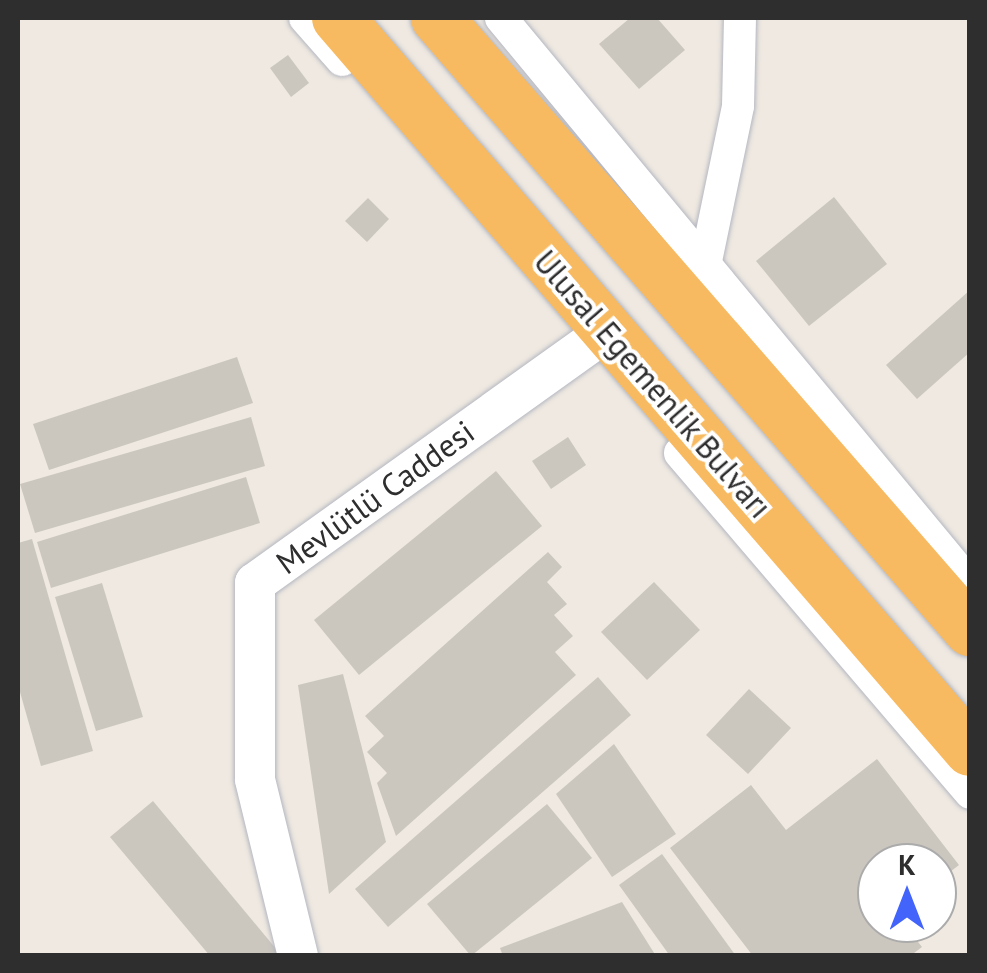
<!DOCTYPE html>
<html>
<head>
<meta charset="utf-8">
<style>
  body { margin:0 }
  #map { position:relative; width:987px; height:973px; overflow:hidden; background:#efe9e1; font-family:"PT Sans",sans-serif }
  div>[style] { position:absolute }
  .building>* { inset:0; background:#cbc7bf }
  .roads { filter:drop-shadow(0 0 2px #b4b7c1) drop-shadow(0 0 2px #b4b7c1) }
  .minor>* { height:32px; margin:-16px; padding:0 16px; transform-origin:16px; border-radius:16px; background:#fff }
  .tertiary>* { height:40px; margin:-20px; padding:0 20px; transform-origin:20px; border-radius:20px; background:#fff }
  .trunk>* { height:52px; margin:-26px; padding:0 26px; transform-origin:26px; border-radius:26px; background:#f8ba60 }
  span { translate:-50% -50%; white-space:nowrap; text-align:center; line-height:1.15; -webkit-text-stroke:8px #fff; paint-order:stroke }
  .street-label { font-size:32px; color:#2e2e2e }
  .frame { position:absolute; inset:0; border:20px solid #2e2e2e; pointer-events:none }
  .north { position:absolute; left:857px; top:843px; width:100px; height:100px; box-sizing:border-box; background:#fff; border:2px solid #ababab; border-radius:50%; rotate:0deg; font-size:28px; font-weight:700; line-height:40px; text-align:center; color:#2e2e2e }
  .north::after { content:''; display:block; margin:auto; width:35px; height:45px; background:#4264fb; clip-path:polygon(50% 0,100% 100%,50% 72%,0 100%) }
</style>
</head>
<body>
<div id="map">
  <div class="building">
    <i style="clip-path:polygon(630px 18px,657px 18px,685px 50px,639px 89px,599px 44px)"></i>
    <i style="clip-path:polygon(288px 55px,309px 83px,291px 97px,270px 68px)"></i>
    <i style="clip-path:polygon(834px 197px,887px 264px,809px 326px,756px 261px)"></i>
    <i style="clip-path:polygon(368px 198px,389px 219px,367px 242px,345px 221px)"></i>
    <i style="clip-path:polygon(970px 290px,970px 352px,917px 399px,886px 365px)"></i>
    <i style="clip-path:polygon(237px 357px,253px 403px,49px 470px,33px 424px)"></i>
    <i style="clip-path:polygon(251px 417px,265px 466px,35px 533px,20px 484px)"></i>
    <i style="clip-path:polygon(568px 437px,586px 465px,551px 489px,532px 461px)"></i>
    <i style="clip-path:polygon(496px 471px,542px 526px,359px 675px,314px 620px)"></i>
    <i style="clip-path:polygon(246px 477px,260px 523px,51px 588px,37px 542px)"></i>
    <i style="clip-path:polygon(32px 539px,93px 751px,41px 766px,18px 685px,18px 543px)"></i>
    <i style="clip-path:polygon(548px 552px,562px 567px,547px 582px,567px 604px,554px 615px,573px 636px,555px 652px,576px 675px,396px 836px,377px 783px,387px 773px,367px 752px,384px 736px,365px 716px)"></i>
    <i style="clip-path:polygon(654px 582px,700px 630px,647px 680px,601px 632px)"></i>
    <i style="clip-path:polygon(102px 583px,143px 717px,96px 731px,55px 597px)"></i>
    <i style="clip-path:polygon(343px 674px,386px 842px,329px 894px,298px 685px)"></i>
    <i style="clip-path:polygon(598px 677px,631px 715px,388px 927px,355px 889px)"></i>
    <i style="clip-path:polygon(749px 689px,791px 728px,748px 774px,706px 735px)"></i>
    <i style="clip-path:polygon(614px 744px,676px 834px,612px 877px,556px 794px)"></i>
    <i style="clip-path:polygon(877px 759px,959px 865px,937px 882px,937px 863px,877px 863px,877px 923px,903px 923px,922px 947px,910px 956px,753px 956px,670px 848px,751px 785px,786px 830px)"></i>
    <i style="clip-path:polygon(153px 801px,282px 956px,210px 956px,110px 837px)"></i>
    <i style="clip-path:polygon(547px 804px,592px 858px,471px 956px,427px 904px)"></i>
    <i style="clip-path:polygon(662px 854px,736px 956px,670px 956px,619px 885px)"></i>
    <i style="clip-path:polygon(622px 902px,656px 956px,503px 956px,500px 948px)"></i>
  </div>
  <div class="roads">
    <div class="minor">
      <i style="left:305px;top:18px;width:56px;rotate:48.6deg"></i>
      <i style="left:501px;top:18px;width:735px;rotate:50.35deg"></i>
      <i style="left:706px;top:261px;width:158px;rotate:-78.3deg"></i>
      <i style="left:738px;top:106px;width:88px;rotate:-88.7deg"></i>
      <i style="left:680px;top:453px;width:447px;rotate:49.5deg"></i>
    </div>
    <div class="tertiary">
      <i style="left:298px;top:956px;width:182px;rotate:-103.7deg"></i>
      <i style="left:255px;top:779px;width:196px;rotate:-90deg"></i>
      <i style="left:255px;top:583px;width:433px;rotate:-35.6deg"></i>
    </div>
    <div class="trunk">
      <i style="left:338px;top:18px;width:967px;rotate:49.19deg"></i>
      <i style="left:437px;top:18px;width:812px;rotate:48.95deg"></i>
    </div>
  </div>
  <div class="street-label">
    <span style="left:653px;top:384px;rotate:49deg">Ulusal Egemenlik Bulvarı</span>
    <span style="left:375px;top:497px;rotate:-36deg">Mevlütlü Caddesi</span>
  </div>
  <div class="frame"></div>
  <div class="north">K</div>
</div>
</body>
</html>
